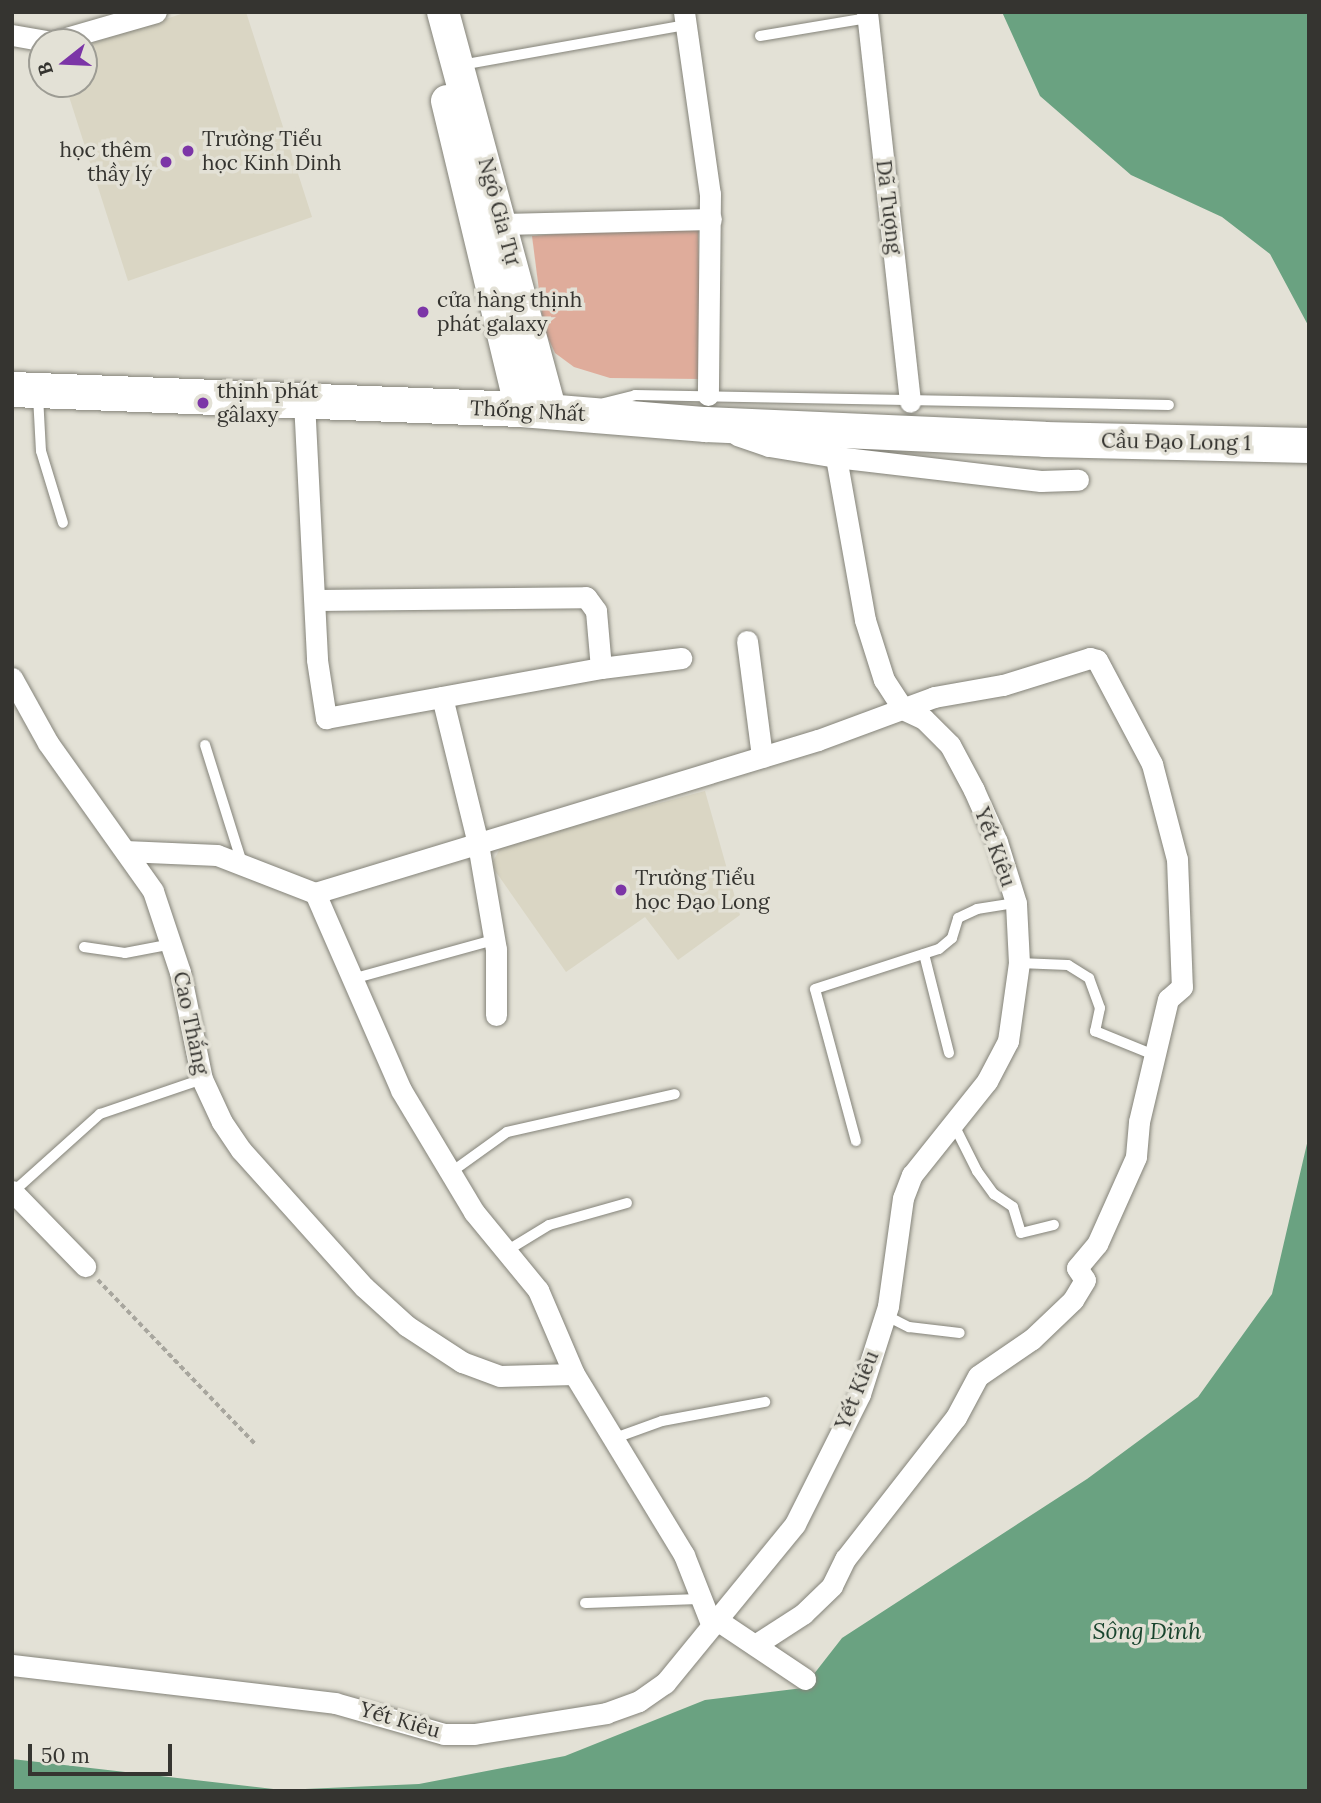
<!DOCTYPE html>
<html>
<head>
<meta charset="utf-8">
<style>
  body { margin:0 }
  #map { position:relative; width:1321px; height:1803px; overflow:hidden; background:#e3e1d6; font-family:Lora,serif }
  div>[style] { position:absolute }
  .built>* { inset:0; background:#dad6c4 }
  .green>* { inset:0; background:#dfac9b }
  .water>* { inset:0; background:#6aa281 }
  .path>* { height:3.5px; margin-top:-1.75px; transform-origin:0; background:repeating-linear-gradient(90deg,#a8a69e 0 5px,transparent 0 8.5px) }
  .roads { filter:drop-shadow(0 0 2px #848379) drop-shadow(0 0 2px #848379) }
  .lane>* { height:10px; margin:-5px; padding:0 5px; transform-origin:5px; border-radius:5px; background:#fff }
  .street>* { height:21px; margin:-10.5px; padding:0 10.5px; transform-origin:10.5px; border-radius:10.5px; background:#fff }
  .secondary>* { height:32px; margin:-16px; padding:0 16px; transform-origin:16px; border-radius:16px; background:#fff }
  .primary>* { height:35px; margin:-17.5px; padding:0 17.5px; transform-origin:17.5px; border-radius:17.5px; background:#fff }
  .dots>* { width:19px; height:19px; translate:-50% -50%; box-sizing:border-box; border:4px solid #e3e1d6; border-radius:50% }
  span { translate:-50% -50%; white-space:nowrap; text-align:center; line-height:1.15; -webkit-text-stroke:7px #e3e1d6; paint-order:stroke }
  .poi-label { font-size:21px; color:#353430 }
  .left { translate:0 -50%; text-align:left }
  .right { translate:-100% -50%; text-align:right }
  .street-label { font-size:21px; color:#353430 }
  .water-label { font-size:23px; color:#19452e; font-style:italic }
  .frame { position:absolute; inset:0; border:14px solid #353430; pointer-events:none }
  .north { position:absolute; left:28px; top:28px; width:70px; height:70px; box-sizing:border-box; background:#e3e1d6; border:2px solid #9d9c94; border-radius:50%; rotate:252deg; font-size:19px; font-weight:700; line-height:28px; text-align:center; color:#353430 }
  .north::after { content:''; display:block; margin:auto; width:24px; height:32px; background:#7c35a7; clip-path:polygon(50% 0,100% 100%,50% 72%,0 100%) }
  .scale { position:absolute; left:28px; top:1744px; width:144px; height:32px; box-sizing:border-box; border:4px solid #353430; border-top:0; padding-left:9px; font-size:21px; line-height:24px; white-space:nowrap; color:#353430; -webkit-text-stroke:5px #e3e1d6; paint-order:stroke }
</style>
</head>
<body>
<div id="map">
  <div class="built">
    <i style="clip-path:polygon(187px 12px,246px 12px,312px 217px,128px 281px,65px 84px,84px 84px,84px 46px)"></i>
    <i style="clip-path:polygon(705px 791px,740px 915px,678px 960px,645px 917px,566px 972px,491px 865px,502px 845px)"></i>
  </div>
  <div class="green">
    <i style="clip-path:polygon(698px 223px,701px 379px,610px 378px,574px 367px,555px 353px,544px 329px,532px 236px)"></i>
  </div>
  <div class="water">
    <i style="clip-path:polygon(1002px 12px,1309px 12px,1309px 327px,1270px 254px,1222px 217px,1131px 175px,1040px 96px)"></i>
    <i style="clip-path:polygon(1309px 1135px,1309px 1791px,12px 1791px,12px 1759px,282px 1790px,419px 1784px,565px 1756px,705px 1700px,803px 1688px,842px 1638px,1087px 1479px,1198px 1397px,1272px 1294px)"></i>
  </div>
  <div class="path">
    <i style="left:98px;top:1280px;width:227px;rotate:46.2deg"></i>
  </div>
  <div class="roads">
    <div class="lane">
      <i style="left:760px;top:36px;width:109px;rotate:-9.5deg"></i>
      <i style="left:461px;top:65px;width:229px;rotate:-10.1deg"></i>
      <i style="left:38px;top:396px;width:55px;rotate:86.9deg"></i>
      <i style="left:41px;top:451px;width:75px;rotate:73deg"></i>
      <i style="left:604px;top:403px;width:32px;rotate:-14deg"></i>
      <i style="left:635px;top:395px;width:534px;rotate:1.07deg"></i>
      <i style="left:205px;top:745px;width:124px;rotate:72.6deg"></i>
      <i style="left:84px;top:947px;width:41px;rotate:8.3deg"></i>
      <i style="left:125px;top:953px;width:48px;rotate:-10.8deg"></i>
      <i style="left:924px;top:954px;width:102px;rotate:75.8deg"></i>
      <i style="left:1019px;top:963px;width:49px;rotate:2.3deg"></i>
      <i style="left:1068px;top:965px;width:25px;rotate:32deg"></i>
      <i style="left:1089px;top:978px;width:32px;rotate:70deg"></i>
      <i style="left:1100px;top:1008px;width:24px;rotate:102deg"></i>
      <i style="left:1095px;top:1031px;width:64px;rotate:22.1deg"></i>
      <i style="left:352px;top:979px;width:147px;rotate:-15.4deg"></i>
      <i style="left:953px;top:1123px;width:54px;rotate:63.4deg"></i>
      <i style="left:977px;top:1171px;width:29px;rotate:54deg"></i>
      <i style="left:994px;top:1194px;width:23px;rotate:34deg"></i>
      <i style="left:1013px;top:1207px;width:27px;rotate:73deg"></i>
      <i style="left:1021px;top:1233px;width:34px;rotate:-14deg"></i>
      <i style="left:856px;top:1141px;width:157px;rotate:-105.1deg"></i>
      <i style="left:815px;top:989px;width:130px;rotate:-17.9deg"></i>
      <i style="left:939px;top:949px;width:17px;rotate:-40deg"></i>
      <i style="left:952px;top:938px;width:21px;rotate:-73deg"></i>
      <i style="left:958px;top:918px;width:21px;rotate:-25deg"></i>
      <i style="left:977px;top:909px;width:39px;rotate:-9deg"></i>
      <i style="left:450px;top:1173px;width:70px;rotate:-35.7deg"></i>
      <i style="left:507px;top:1132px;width:172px;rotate:-12.7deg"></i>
      <i style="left:13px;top:1192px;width:117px;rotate:-41.9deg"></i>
      <i style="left:100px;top:1114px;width:108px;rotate:-18.9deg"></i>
      <i style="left:508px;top:1250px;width:48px;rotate:-31.4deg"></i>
      <i style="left:549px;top:1225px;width:81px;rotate:-15.8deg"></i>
      <i style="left:885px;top:1315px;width:27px;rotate:27deg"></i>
      <i style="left:909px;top:1327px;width:51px;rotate:6.7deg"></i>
      <i style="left:615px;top:1438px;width:50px;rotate:-19.9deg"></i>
      <i style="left:662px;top:1421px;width:105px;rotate:-10.5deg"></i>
      <i style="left:585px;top:1603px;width:116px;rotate:-2deg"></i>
    </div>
    <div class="street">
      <i style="left:684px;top:12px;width:184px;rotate:81.9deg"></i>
      <i style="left:710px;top:194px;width:201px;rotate:90.6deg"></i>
      <i style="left:867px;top:12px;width:392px;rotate:83.7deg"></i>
      <i style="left:12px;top:35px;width:41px;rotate:9.9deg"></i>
      <i style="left:52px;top:42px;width:108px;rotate:-16.1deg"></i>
      <i style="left:503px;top:224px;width:208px;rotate:-1.4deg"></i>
      <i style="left:304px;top:401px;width:259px;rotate:87.1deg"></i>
      <i style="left:317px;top:660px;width:59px;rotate:81.2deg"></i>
      <i style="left:326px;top:718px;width:280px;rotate:-10.3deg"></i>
      <i style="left:601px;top:668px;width:81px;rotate:-7.1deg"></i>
      <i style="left:737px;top:435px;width:34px;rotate:19deg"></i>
      <i style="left:769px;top:446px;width:68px;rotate:9.3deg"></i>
      <i style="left:836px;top:457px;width:206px;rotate:6.7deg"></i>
      <i style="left:1041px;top:481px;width:37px;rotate:-2deg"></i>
      <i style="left:316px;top:600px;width:270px;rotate:-0.6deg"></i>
      <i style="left:586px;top:597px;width:17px;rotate:54deg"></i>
      <i style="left:596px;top:611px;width:57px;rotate:85deg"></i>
      <i style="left:747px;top:641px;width:117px;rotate:82.6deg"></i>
      <i style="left:12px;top:678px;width:74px;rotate:61deg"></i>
      <i style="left:48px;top:743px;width:181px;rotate:54.6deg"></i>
      <i style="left:153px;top:891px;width:85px;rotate:71.6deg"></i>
      <i style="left:180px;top:972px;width:109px;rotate:78.4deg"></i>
      <i style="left:202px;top:1079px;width:47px;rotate:65.1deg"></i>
      <i style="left:222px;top:1122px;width:34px;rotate:56deg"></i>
      <i style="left:241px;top:1150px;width:184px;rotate:48.1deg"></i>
      <i style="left:364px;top:1287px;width:58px;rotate:42.2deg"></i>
      <i style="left:407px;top:1326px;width:66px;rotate:33.2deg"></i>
      <i style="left:462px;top:1362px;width:40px;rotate:20.2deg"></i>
      <i style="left:500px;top:1376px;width:74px;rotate:-1.5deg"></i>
      <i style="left:442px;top:697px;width:151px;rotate:76.2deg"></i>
      <i style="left:478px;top:844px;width:107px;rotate:80.3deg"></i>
      <i style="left:496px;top:949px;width:66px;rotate:90deg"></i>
      <i style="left:125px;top:851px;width:92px;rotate:2.5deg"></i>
      <i style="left:217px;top:855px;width:105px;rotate:21.2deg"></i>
      <i style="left:315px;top:893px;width:526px;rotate:-16.92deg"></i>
      <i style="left:818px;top:740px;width:124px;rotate:-20.3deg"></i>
      <i style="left:934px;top:697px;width:70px;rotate:-9.9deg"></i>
      <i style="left:1003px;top:685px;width:91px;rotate:-17.2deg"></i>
      <i style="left:1090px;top:658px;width:7px;rotate:16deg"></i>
      <i style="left:1097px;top:660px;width:118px;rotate:62.1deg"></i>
      <i style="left:1152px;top:764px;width:98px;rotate:75.3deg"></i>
      <i style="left:1177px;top:859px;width:128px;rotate:87.8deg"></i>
      <i style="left:1182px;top:987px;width:18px;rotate:139deg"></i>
      <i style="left:1168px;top:999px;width:126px;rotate:103.3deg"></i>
      <i style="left:1139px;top:1122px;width:35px;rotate:95deg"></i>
      <i style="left:1136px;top:1157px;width:95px;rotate:114.1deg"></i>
      <i style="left:1097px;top:1244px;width:31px;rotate:130deg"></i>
      <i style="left:1077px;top:1268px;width:14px;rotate:56deg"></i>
      <i style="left:1085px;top:1280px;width:23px;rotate:121deg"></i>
      <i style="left:1073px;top:1300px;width:57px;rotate:136.4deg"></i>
      <i style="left:1032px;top:1339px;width:65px;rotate:145.6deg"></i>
      <i style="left:978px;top:1376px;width:47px;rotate:118.2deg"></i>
      <i style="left:956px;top:1417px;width:180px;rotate:128deg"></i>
      <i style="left:845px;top:1559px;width:30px;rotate:116deg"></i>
      <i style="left:832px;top:1586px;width:40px;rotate:136deg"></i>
      <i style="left:803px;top:1614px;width:57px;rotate:147.1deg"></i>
      <i style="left:315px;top:893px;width:215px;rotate:66.4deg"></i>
      <i style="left:401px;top:1090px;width:142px;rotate:59.1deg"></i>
      <i style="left:474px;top:1212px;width:101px;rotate:50.6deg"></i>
      <i style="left:538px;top:1290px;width:91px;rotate:66.8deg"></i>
      <i style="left:574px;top:1374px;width:212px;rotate:58.7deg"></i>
      <i style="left:684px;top:1555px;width:76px;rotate:68.5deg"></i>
      <i style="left:12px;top:1191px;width:105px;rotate:45.8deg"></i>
      <i style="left:717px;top:1620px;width:106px;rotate:33.8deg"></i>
      <i style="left:12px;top:1665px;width:325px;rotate:6.7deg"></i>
      <i style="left:335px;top:1703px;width:113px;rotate:15.9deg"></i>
      <i style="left:444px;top:1734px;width:30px"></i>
      <i style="left:474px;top:1734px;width:134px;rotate:-9deg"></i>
      <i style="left:606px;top:1713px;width:35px;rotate:-20deg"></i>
      <i style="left:639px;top:1701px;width:32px;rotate:-35deg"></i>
      <i style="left:665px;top:1683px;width:205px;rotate:-50.7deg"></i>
      <i style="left:795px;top:1524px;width:145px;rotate:-63.4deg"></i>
      <i style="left:860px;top:1394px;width:92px;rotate:-72.3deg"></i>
      <i style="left:888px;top:1306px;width:109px;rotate:-82.1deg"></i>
      <i style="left:903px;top:1198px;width:25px;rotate:-69deg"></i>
      <i style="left:912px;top:1175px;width:120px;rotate:-51.4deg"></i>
      <i style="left:987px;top:1081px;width:45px;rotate:-62.3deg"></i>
      <i style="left:1008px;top:1041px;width:79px;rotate:-82deg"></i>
      <i style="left:1019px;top:963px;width:60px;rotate:-92.9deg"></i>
      <i style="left:1016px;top:903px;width:64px;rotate:-107.3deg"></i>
      <i style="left:997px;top:842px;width:57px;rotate:-113.9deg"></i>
      <i style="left:974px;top:790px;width:51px;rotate:-118.1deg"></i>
      <i style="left:950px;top:745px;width:37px;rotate:-135deg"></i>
      <i style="left:924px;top:719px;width:23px;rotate:-155deg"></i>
      <i style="left:903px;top:709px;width:35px;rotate:-123deg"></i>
      <i style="left:884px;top:680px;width:63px;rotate:-107.6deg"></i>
      <i style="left:865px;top:620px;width:166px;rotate:-100.1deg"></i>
    </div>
    <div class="secondary">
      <i style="left:443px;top:12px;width:414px;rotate:74.9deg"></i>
      <i style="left:447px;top:101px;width:317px;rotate:76.5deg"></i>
    </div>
    <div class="primary">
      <i style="left:12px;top:389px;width:509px;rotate:2.25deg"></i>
      <i style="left:521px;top:409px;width:185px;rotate:4.7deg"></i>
      <i style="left:705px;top:424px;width:339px;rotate:2.5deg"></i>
      <i style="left:1044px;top:439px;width:265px;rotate:1.3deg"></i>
    </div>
  </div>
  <div class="dots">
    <i style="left:188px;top:151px;background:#7c35a7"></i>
    <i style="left:166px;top:162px;background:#7c35a7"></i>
    <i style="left:423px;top:312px;background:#7c35a7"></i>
    <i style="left:203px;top:403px;background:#7c35a7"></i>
    <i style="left:621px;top:890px;background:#7c35a7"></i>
  </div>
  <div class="poi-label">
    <span class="left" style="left:202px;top:151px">Trường Tiểu<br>học Kinh Dinh</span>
    <span class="right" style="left:152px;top:162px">học thêm<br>thầy lý</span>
    <span class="left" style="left:437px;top:312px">cửa hàng thịnh<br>phát galaxy</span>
    <span class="left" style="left:217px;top:403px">thịnh phát<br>gâlaxy</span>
    <span class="left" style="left:635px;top:890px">Trường Tiểu<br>học Đạo Long</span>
  </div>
  <div class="street-label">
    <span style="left:889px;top:207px;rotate:83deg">Dã Tượng</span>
    <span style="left:499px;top:211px;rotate:75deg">Ngô Gia Tự</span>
    <span style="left:528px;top:411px;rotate:3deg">Thống Nhất</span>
    <span style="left:1176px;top:442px;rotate:1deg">Cầu Đạo Long 1</span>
    <span style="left:995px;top:847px;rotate:70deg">Yết Kiêu</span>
    <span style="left:191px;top:1023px;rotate:78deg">Cao Thắng</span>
    <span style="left:857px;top:1390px;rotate:-68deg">Yết Kiêu</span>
    <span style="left:400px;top:1720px;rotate:16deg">Yết Kiêu</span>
  </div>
  <div class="water-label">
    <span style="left:1147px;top:1631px">Sông Dinh</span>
  </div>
  <div class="frame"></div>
  <div class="north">B</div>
  <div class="scale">50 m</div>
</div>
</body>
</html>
